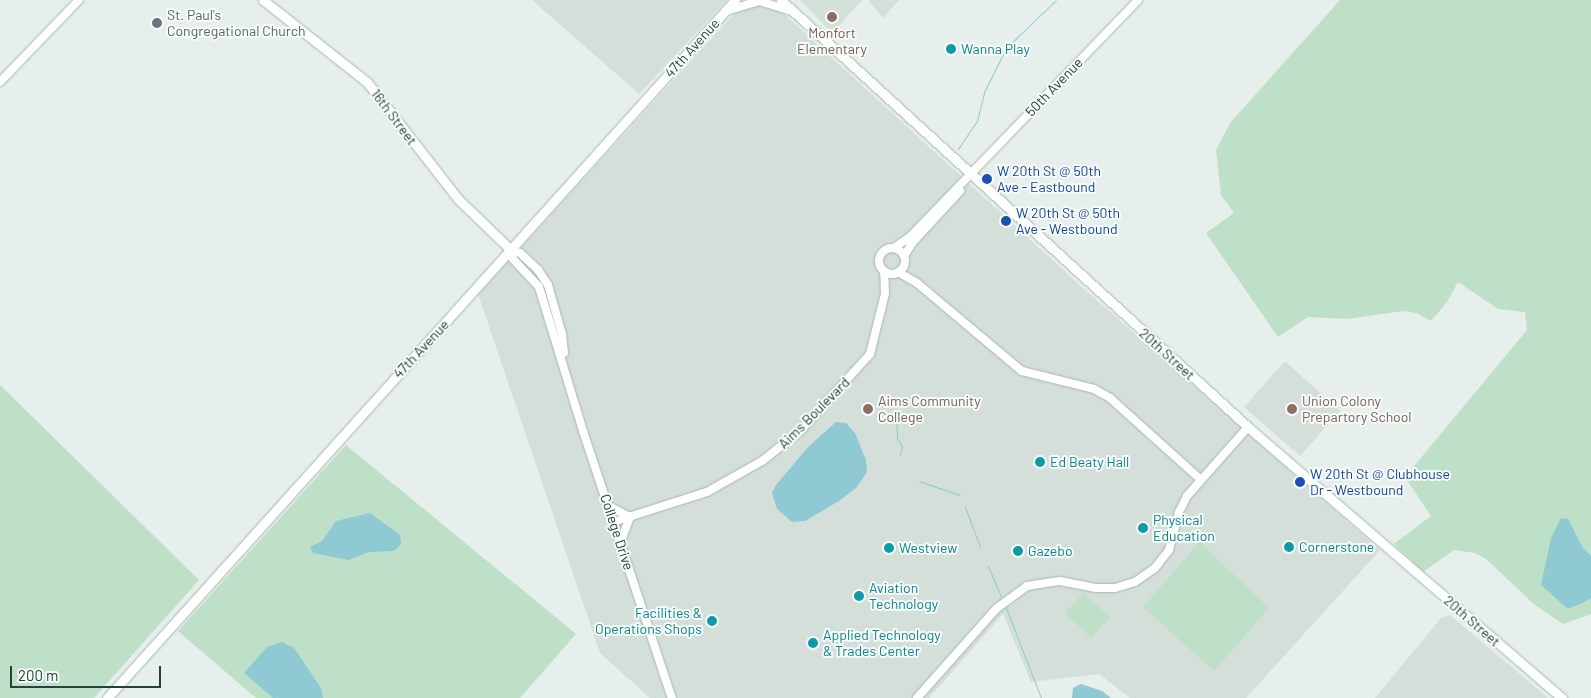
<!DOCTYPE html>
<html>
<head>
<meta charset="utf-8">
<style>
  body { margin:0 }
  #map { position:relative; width:1591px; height:698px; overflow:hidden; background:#e6efeb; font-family:Barlow,sans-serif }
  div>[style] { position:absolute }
  .built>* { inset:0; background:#d4dfda }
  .green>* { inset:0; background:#bfe0c8 }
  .water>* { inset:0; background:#8ec9d4 }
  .stream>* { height:1px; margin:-0.5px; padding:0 0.5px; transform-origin:0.5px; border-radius:0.5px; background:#8ec9d4 }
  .roads { filter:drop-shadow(0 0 1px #a8b8b2) drop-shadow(0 0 1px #a8b8b2) }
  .tertiary>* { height:8px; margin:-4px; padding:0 4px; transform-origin:4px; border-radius:4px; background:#fff }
  .tertiary>.ring { margin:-4px; padding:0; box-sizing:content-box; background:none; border:8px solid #fff; border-radius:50% }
  .secondary>* { height:9px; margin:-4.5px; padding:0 4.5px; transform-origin:4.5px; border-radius:4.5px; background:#fff }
  .dots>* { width:14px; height:14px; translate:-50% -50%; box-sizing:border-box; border:2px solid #f7fbf9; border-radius:50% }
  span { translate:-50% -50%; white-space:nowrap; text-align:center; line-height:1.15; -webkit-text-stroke:4px #f7fbf9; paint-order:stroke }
  .worship-label { font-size:14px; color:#5b616d }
  .left { translate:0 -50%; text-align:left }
  .education-label { font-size:14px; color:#785e54 }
  .street-label { font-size:14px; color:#24423a }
  .culture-label { font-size:14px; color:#0d838f }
  .right { translate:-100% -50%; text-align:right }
  .transit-label { font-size:14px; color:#164399 }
  .scale { position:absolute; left:10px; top:666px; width:151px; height:22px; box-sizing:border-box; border:2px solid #24423a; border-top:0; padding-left:6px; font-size:15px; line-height:18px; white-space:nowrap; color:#24423a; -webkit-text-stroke:4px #f7fbf9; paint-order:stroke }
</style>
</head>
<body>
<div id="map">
  <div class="built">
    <i style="clip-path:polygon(532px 0,727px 0,639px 94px)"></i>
    <i style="clip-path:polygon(800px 0,862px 0,832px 33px)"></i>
    <i style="clip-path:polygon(868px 0,899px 0,883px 18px)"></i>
    <i style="clip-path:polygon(767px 5px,784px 14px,1084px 289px,1380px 550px,1246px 698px,1130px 698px,1099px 674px,1031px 682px,1003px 614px,929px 698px,650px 698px,600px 653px,478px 294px,735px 13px,747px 6px)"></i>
    <i style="clip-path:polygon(1285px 361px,1340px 411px,1300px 456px,1244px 407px)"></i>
    <i style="clip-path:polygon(1450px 615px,1548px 698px,1375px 698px,1441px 618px)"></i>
  </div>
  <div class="green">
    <i style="clip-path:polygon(1340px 0,1591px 0,1591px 614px,1563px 624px,1535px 605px,1486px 559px,1475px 553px,1454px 550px,1423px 572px,1394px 544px,1431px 516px,1405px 477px,1527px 330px,1525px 312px,1498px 309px,1458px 282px,1447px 302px,1431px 321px,1416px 313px,1403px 311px,1347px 319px,1308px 317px,1278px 337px,1206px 233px,1234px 213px,1221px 195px,1216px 150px,1230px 123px)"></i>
    <i style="clip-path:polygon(0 385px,199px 580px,94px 698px,0 698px)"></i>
    <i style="clip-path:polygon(346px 445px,576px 634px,520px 698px,256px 698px,178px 631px)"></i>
    <i style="clip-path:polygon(1199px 536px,1206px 548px,1269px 608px,1214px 671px,1143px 607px,1197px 545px)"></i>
    <i style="clip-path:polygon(1083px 593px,1110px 617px,1091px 638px,1065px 613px)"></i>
  </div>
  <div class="water">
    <i style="clip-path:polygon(836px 422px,846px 423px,855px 433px,866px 460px,867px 472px,856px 488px,839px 501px,805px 521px,792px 522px,777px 509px,772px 493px,776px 485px,808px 447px)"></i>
    <i style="clip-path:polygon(370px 513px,400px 535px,401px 544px,394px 551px,369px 552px,348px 560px,313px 553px,310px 547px,322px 541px,336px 521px)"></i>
    <i style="clip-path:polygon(1561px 518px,1568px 519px,1583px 548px,1591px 556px,1591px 599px,1568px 609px,1541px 585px,1551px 538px)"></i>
    <i style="clip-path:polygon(282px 642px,294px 648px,321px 688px,323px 698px,273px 698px,244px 673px,267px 647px)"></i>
    <i style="clip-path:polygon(1081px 684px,1102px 691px,1111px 698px,1072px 698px,1073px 688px)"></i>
  </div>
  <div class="stream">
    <i style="left:958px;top:149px;width:34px;rotate:-56deg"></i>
    <i style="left:977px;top:121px;width:30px;rotate:-76deg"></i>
    <i style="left:984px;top:92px;width:49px;rotate:-63.4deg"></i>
    <i style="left:1006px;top:48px;width:69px;rotate:-43.8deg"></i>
    <i style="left:896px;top:409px;width:29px;rotate:88deg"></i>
    <i style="left:897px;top:438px;width:9px;rotate:58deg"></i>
    <i style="left:902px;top:446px;width:9px;rotate:103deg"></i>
    <i style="left:919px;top:481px;width:43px;rotate:18.9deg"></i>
    <i style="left:965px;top:507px;width:43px;rotate:69.4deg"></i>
    <i style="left:988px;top:566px;width:33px;rotate:67deg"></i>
    <i style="left:1006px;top:608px;width:97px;rotate:68.7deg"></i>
  </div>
  <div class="roads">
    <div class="tertiary">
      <i style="left:726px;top:11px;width:34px;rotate:-17deg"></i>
      <i style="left:759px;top:1px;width:34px;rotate:17deg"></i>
      <i style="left:0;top:82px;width:114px;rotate:-46.1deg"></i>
      <i style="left:894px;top:248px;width:19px;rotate:-35deg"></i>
      <i style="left:910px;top:237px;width:329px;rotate:-46.1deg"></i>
      <i class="ring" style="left:879px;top:248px;width:18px;height:18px"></i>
      <i style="left:511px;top:250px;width:9px;rotate:77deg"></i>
      <i style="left:513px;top:259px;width:38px;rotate:47deg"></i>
      <i style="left:539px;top:287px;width:151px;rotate:73deg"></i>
      <i style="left:583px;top:431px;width:281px;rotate:71.6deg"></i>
      <i style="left:511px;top:250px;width:9px;rotate:18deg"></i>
      <i style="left:520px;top:253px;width:25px;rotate:43deg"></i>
      <i style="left:538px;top:270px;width:18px;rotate:56deg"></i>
      <i style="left:548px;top:285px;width:51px;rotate:74.1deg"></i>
      <i style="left:562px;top:334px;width:19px;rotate:84deg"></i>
      <i style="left:904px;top:256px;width:15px;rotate:-58deg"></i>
      <i style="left:912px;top:243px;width:71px;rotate:-47.3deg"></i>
      <i style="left:898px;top:272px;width:22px;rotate:30deg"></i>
      <i style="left:917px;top:283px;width:137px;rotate:40deg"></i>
      <i style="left:1022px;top:371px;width:74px;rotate:14deg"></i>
      <i style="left:1094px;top:389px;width:18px;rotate:29deg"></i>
      <i style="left:1110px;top:398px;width:121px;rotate:42deg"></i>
      <i style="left:609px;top:506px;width:24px;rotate:28deg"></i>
      <i style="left:630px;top:517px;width:26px;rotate:111deg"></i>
      <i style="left:613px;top:522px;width:99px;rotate:-17.7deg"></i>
      <i style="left:707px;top:492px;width:63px;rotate:-29.4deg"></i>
      <i style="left:762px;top:461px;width:48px;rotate:-38.3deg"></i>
      <i style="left:800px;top:431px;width:104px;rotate:-47.7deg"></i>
      <i style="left:870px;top:354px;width:62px;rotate:-76deg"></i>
      <i style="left:885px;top:294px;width:23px;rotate:-92deg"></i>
      <i style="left:917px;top:698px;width:120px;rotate:-48.4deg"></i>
      <i style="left:997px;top:608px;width:37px;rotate:-36deg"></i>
      <i style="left:1027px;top:586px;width:33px;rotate:-9deg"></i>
      <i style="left:1060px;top:581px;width:37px;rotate:11deg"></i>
      <i style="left:1096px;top:588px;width:19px"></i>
      <i style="left:1115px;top:588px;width:21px;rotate:-17deg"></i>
      <i style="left:1135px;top:582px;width:24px;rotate:-35deg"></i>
      <i style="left:1155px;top:568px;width:23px;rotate:-52deg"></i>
      <i style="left:1169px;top:550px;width:39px;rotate:-75deg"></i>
      <i style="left:1179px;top:512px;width:18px;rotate:-63deg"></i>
      <i style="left:1187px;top:496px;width:92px;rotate:-48.5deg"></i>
    </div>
    <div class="secondary">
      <i style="left:263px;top:0;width:132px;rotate:38.3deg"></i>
      <i style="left:367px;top:82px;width:148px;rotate:52.1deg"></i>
      <i style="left:458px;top:199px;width:74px;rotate:43.9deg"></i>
      <i style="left:781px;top:0;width:633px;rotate:42.44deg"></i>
      <i style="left:1248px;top:427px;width:415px;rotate:40.8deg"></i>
      <i style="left:107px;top:698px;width:939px;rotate:-48.02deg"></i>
    </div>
  </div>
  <div class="dots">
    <i style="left:832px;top:17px;background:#8d6e63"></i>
    <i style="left:157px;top:23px;background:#6b7280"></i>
    <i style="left:951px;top:49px;background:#0f9aa8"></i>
    <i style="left:987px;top:179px;background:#1a4fb4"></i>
    <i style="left:1006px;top:221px;background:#1a4fb4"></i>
    <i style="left:868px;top:409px;background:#8d6e63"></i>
    <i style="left:1292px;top:409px;background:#8d6e63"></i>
    <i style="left:1040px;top:462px;background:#0f9aa8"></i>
    <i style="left:1300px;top:482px;background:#1a4fb4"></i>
    <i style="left:1143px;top:528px;background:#0f9aa8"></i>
    <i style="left:1289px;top:547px;background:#0f9aa8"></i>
    <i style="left:889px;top:548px;background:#0f9aa8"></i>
    <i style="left:1018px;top:551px;background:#0f9aa8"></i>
    <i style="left:859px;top:596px;background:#0f9aa8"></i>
    <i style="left:712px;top:621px;background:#0f9aa8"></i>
    <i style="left:813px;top:643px;background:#0f9aa8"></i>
  </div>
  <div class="worship-label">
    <span class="left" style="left:167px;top:23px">St. Paul's<br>Congregational Church</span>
  </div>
  <div class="education-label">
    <span style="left:832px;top:41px">Monfort<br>Elementary</span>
    <span class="left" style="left:878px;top:409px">Aims Community<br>College</span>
    <span class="left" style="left:1302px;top:409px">Union Colony<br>Prepartory School</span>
  </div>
  <div class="street-label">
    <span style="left:692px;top:48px;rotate:-48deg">47th Avenue</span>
    <span style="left:1054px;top:87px;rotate:-46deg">50th Avenue</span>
    <span style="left:394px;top:117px;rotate:53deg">16th Street</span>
    <span style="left:421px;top:349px;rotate:-47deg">47th Avenue</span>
    <span style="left:1167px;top:354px;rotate:42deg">20th Street</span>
    <span style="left:814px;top:413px;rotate:-45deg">Aims Boulevard</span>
    <span style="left:617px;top:532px;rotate:72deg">College Drive</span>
    <span style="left:1472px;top:621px;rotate:41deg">20th Street</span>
  </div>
  <div class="culture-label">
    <span class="left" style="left:961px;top:49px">Wanna Play</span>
    <span class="left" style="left:1050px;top:462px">Ed Beaty Hall</span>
    <span class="left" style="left:1153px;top:528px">Physical<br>Education</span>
    <span class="left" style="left:1299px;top:547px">Cornerstone</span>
    <span class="left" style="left:899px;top:548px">Westview</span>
    <span class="left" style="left:1028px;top:551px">Gazebo</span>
    <span class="left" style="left:869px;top:596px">Aviation<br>Technology</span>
    <span class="right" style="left:702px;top:621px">Facilities &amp;<br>Operations Shops</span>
    <span class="left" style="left:823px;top:643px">Applied Technology<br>&amp; Trades Center</span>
  </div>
  <div class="transit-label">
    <span class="left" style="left:997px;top:179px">W 20th St @ 50th<br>Ave - Eastbound</span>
    <span class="left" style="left:1016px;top:221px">W 20th St @ 50th<br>Ave - Westbound</span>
    <span class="left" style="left:1310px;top:482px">W 20th St @ Clubhouse<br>Dr - Westbound</span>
  </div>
  <div class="scale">200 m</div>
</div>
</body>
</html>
